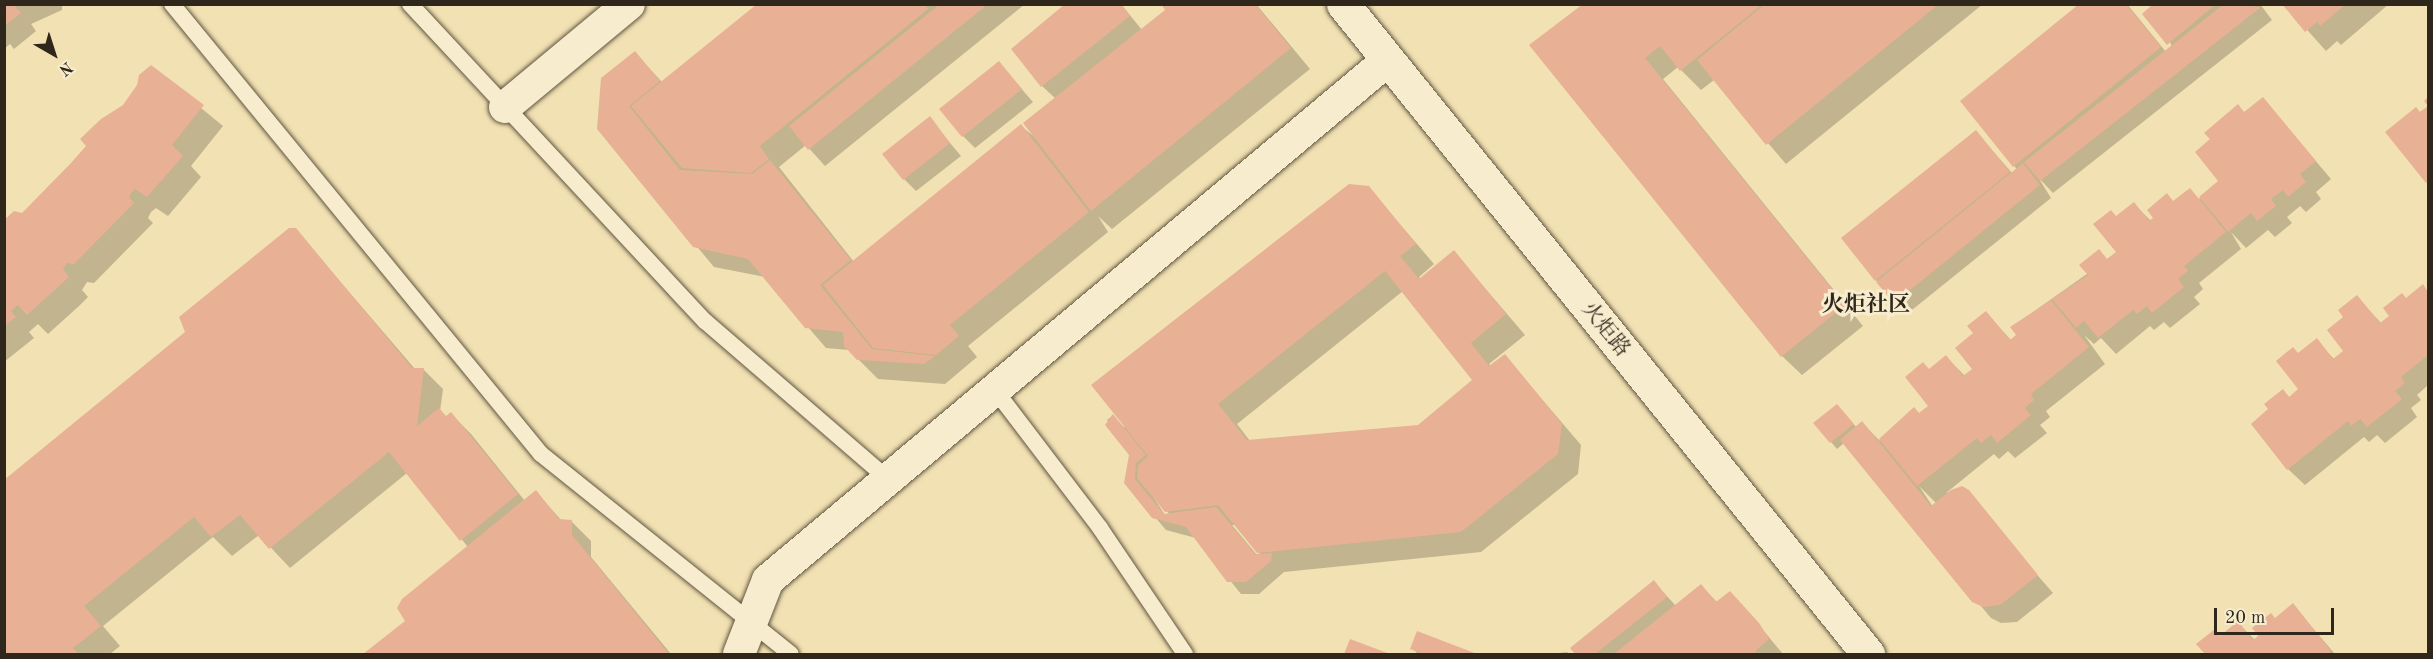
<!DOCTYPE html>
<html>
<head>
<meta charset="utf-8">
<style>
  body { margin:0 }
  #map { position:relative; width:2433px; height:659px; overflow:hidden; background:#f2e1b2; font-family:"Old Standard TT","Noto Serif SC",serif }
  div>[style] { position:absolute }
  .shadow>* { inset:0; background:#0003 }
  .building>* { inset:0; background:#e8b195 }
  .roads { filter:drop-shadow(0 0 2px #605642) drop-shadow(0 0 2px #605642) }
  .lane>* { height:16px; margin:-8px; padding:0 8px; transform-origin:8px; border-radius:8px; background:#f7eccd }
  .street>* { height:32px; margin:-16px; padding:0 16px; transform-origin:16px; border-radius:16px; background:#f7eccd }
  .secondary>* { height:33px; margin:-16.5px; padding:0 16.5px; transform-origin:16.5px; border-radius:16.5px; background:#f7eccd }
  span { translate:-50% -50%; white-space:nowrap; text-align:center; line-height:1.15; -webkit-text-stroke:6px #f7eccd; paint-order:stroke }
  .street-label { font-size:21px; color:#2f271c }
  .neighbourhood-label { font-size:22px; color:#2f271c; font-weight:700 }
  .frame { position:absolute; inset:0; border:6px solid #2f271c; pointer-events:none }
  .north { position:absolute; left:24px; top:24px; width:60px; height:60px; -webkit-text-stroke:4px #f7eccd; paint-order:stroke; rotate:141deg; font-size:16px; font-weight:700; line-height:24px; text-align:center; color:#2f271c }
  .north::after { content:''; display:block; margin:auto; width:21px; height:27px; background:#2f271c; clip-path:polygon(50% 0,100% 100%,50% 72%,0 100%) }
  .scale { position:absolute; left:2214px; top:608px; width:120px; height:27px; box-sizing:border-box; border:3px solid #2f271c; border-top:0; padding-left:8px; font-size:18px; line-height:21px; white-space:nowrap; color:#2f271c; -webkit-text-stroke:4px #f7eccd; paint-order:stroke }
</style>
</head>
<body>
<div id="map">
  <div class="shadow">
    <i style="clip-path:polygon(4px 4px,62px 4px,62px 10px,31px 24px,36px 31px,14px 49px,10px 44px,4px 49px)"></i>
    <i style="clip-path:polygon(759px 4px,1025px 4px,825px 166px,806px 145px,779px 167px,854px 262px,1021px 126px,1037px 139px,1056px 99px,1042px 86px,1121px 4px,1142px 30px,1167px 11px,1162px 4px,1256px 4px,1310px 69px,1112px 229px,1098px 216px,1108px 232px,968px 346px,977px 357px,945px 384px,878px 379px,849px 350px,826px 348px,765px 277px,714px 267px,599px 129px,635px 53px,663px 83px)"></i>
    <i style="clip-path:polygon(1585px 4px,1983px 4px,1786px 164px,1714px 80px,1701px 90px,1678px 67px,1663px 79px,1863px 326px,1802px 375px,1782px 356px)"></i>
    <i style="clip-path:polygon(2081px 4px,2127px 4px,2166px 52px,2172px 47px,2155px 4px,2260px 4px,2272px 20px,2053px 193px,2038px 177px,2051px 198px,1907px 314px,1876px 280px,1976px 132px,2013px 174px,2018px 170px,2014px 166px)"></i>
    <i style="clip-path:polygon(2284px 4px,2389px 4px,2341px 45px,2337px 41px,2326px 51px)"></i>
    <i style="clip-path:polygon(999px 63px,1033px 102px,975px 148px,963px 136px)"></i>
    <i style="clip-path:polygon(151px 67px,223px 126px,191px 166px,201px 177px,168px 216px,156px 208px,151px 212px,148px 218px,153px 223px,94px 283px,87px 282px,82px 290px,88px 297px,79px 306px,48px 334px,38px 324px,29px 332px,34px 338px,4px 362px,4px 222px,22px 214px,72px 164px,124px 106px)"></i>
    <i style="clip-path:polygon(evenodd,2263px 99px,2331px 179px,2316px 192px,2321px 199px,2306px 212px,2300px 206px,2287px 217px,2292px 223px,2275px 237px,2268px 230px,2246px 248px,2231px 232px,2241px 249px,2199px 283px,2203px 289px,2194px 297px,2200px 304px,2170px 328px,2164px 322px,2154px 330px,2150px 326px,2116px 354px,2101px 338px,2094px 344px,2084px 335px,2105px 364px,2046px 411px,2050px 417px,2040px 425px,2047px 433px,2015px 458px,2008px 451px,1999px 459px,1994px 454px,1946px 493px,1961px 488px,2053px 593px,2017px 622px,2001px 623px,1991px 618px,1844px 443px,1837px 449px,1815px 423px,1843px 412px,1857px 428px,1862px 423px,1880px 441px,1914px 409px,1920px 414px,1930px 406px,1929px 371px,1946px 357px,1965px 376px,1974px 369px,1975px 334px,1986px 313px,2011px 340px,2018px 335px,2012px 327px,2118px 252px,2117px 217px,2134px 204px,2151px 221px,2190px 190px,2199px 199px,2220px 181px,2245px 113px,2263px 99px,1919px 486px,1937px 504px,1933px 507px,1919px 486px)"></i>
    <i style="clip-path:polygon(2428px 107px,2428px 183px,2387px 132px)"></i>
    <i style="clip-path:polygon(929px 118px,961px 156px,916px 191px,904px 179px)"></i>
    <i style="clip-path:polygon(evenodd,1368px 187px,1434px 264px,1419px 277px,1421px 279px,1454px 252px,1525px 335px,1489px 364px,1491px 366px,1505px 356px,1581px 445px,1578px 474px,1481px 552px,1284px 572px,1259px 594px,1241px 594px,1196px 538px,1166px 530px,1125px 482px,1130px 454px,1107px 420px,1112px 416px,1124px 427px,1368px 187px,1403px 291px,1474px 380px,1419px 426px,1250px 441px,1237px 424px,1403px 291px,1368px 187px,1148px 489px,1167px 511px,1170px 515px,1165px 515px,1148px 489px,1368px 187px,1232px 525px,1236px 525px,1261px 555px,1257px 555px,1232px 525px)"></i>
    <i style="clip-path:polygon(296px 230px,415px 369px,423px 369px,443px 389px,440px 411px,446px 417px,451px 414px,471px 434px,525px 501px,536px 492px,562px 521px,571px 521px,591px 541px,591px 557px,671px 654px,366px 654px,407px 621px,468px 547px,407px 473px,290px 568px,259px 535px,232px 556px,213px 537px,103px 626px,120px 646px,110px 654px,4px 654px,4px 481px,187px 333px)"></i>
    <i style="clip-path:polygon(2422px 286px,2428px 293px,2428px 385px,2417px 395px,2421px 400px,2411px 408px,2417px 417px,2385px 443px,2377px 435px,2369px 442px,2364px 437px,2305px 485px,2288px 469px,2270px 410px,2283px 391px,2290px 398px,2301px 389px,2299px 355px,2316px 340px,2335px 360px,2345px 351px,2345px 317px,2357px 297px,2382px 324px)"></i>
    <i style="clip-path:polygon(1654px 582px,1676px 606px,1701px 586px,1718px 603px,1749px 613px,1783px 654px,1577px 654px,1572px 648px)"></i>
    <i style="clip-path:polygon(2293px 605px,2335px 654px,2207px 654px,2199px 644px,2221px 637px,2238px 623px,2255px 640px)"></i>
    <i style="clip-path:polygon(1418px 633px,1474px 654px,1418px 654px,1412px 648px)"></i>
    <i style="clip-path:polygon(1351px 641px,1386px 654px,1346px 654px)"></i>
    <i style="clip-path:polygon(1567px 652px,1569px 654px,1551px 654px)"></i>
  </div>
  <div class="building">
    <i style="clip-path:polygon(4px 4px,19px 4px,15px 7px,21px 13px,4px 26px)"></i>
    <i style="clip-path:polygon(757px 4px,924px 4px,928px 9px,760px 146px,769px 159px,751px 173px,682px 168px,631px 106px)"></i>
    <i style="clip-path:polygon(940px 4px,988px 4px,808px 150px,789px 126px)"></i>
    <i style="clip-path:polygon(1065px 4px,1121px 4px,1130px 16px,1041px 87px,1011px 49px)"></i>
    <i style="clip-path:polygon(1161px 4px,1255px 4px,1291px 48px,1091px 211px,1023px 123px,1165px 10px)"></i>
    <i style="clip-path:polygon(1583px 4px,1763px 4px,1680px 71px,1660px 46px,1645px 58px,1845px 305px,1781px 357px,1529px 45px)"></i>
    <i style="clip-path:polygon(1765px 4px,1939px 4px,1766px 145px,1697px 60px)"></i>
    <i style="clip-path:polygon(2079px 4px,2126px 4px,2161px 47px,2013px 167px,1960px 101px)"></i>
    <i style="clip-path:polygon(2153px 4px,2216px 4px,2167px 45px,2142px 14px)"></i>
    <i style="clip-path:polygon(2224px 4px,2261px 7px,2040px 181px,2024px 162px)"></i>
    <i style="clip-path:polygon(2282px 4px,2346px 4px,2320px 26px,2317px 22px,2305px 32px)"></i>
    <i style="clip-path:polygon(635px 51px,660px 81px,629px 106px,680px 170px,752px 174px,770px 160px,851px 260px,820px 285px,872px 349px,935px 356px,924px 364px,857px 360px,844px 346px,843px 332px,805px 328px,748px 259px,693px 247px,597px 129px,601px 78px)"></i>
    <i style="clip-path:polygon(999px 61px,1022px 89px,962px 137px,939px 109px)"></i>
    <i style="clip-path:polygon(151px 65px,204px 105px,172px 145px,183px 156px,147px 197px,135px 189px,132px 192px,129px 197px,134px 203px,74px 264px,67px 263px,63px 269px,69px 277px,27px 315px,18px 305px,11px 311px,16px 317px,4px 326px,4px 220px,14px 211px,22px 213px,71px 163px,86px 146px,80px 139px,101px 119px,123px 105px,137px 85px,139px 75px)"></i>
    <i style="clip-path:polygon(2263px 97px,2316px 161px,2300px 174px,2306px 182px,2288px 197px,2283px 190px,2271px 199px,2276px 206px,2257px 221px,2251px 213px,2228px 232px,2199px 197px,2218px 181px,2195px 152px,2210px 139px,2204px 133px,2238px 104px,2244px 112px)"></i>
    <i style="clip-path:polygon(2428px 97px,2428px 181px,2426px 183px,2385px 132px,2416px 107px,2420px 112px,2428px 106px,2424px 101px)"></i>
    <i style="clip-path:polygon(930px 116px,950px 143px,903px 180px,882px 154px)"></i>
    <i style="clip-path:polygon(1021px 124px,1089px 212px,950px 325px,959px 336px,936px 355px,873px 348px,823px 285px)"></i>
    <i style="clip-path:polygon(1976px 130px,2010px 172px,1875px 281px,1841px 238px)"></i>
    <i style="clip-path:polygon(2023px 163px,2040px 185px,1894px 303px,1876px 282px)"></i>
    <i style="clip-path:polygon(evenodd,1349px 184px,1369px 186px,1416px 244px,1400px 256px,1419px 279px,1454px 250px,1506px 314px,1471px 343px,1489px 366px,1505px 354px,1562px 424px,1558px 454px,1461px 532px,1257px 553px,1218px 505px,1165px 512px,1137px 478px,1138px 465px,1148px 456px,1091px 385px,1349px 184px,1385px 271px,1472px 380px,1418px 425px,1247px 440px,1218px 404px,1385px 271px)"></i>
    <i style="clip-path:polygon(2190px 188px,2226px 232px,2184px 266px,2188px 271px,2178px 279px,2184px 287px,2152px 313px,2147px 306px,2137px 314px,2133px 310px,2098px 338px,2084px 321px,2076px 328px,2052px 299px,2088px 275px,2079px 265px,2099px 249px,2107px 259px,2116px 252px,2093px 224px,2111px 210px,2116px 216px,2134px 202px,2149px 221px,2153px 218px,2147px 210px,2167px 193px,2173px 201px)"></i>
    <i style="clip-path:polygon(289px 228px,296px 228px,412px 368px,424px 368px,417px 426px,439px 408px,446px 416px,451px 412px,518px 494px,460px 541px,389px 452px,269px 549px,240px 515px,211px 537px,194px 517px,84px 606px,101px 626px,73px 648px,78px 654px,4px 654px,4px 480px,185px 332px,179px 317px)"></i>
    <i style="clip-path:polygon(2423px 284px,2428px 292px,2428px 355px,2401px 377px,2405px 383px,2395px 391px,2402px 399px,2367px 427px,2360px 419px,2351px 426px,2348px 421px,2287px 470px,2251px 424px,2268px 409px,2264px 404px,2283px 389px,2289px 397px,2298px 389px,2276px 361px,2293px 347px,2298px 353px,2317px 338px,2333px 359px,2343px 351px,2327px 330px,2343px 317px,2338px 310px,2357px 295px,2380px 323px,2389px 316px,2383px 308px,2402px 293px,2406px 298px)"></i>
    <i style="clip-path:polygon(2051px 300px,2089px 347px,2031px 394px,2034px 400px,2025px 408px,2031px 415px,1997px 443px,1991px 435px,1981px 443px,1977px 438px,1917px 486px,1879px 439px,1914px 407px,1919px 413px,1928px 406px,1905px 377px,1923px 362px,1929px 369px,1946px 355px,1963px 376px,1972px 369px,1955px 348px,1973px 333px,1967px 326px,1986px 311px,2010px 340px,2016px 335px,2010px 327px)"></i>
    <i style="clip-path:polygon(1837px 404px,1854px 424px,1830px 443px,1813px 423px)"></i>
    <i style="clip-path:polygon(1113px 414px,1146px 455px,1136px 463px,1135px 479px,1164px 514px,1216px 507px,1255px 554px,1272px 553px,1271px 561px,1246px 582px,1227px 582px,1186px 527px,1152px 518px,1124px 483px,1129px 455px,1105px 425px)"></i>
    <i style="clip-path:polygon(1862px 421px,1931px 506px,1951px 490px,1962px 486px,1969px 490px,2038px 575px,2000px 605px,1983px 607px,1972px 602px,1840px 440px)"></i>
    <i style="clip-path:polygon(536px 490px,559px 519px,572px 520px,572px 535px,669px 654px,363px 654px,405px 621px,397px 608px,402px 599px)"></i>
    <i style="clip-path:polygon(1654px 580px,1667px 597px,1595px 654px,1575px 654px,1570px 648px)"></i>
    <i style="clip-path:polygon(1701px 584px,1716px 602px,1730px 591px,1759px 623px,1769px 639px,1755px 651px,1758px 654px,1614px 654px)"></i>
    <i style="clip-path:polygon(2293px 603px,2331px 651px,2327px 654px,2205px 654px,2196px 644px,2215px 629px,2220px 636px,2238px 621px,2253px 640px,2258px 636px,2252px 628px,2271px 613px,2275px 618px)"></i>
    <i style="clip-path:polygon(1417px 631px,1477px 654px,1424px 654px,1410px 649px)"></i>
    <i style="clip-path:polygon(1350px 639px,1390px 654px,1344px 654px)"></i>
  </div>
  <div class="roads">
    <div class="lane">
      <i style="left:172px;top:4px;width:582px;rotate:50.65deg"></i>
      <i style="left:541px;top:454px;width:320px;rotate:38.7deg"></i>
      <i style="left:410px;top:4px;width:434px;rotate:47.1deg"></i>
      <i style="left:706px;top:322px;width:240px;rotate:40.8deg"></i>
      <i style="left:995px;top:390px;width:173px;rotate:52.7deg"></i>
      <i style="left:1100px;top:528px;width:152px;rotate:56deg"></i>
    </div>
    <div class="street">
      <i style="left:505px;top:107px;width:161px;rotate:-39.7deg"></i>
      <i style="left:739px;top:654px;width:79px;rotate:-68.6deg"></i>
      <i style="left:768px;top:580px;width:809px;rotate:-39.99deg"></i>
    </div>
    <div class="secondary">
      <i style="left:1343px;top:4px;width:836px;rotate:51.07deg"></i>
    </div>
  </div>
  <div class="street-label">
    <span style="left:1605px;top:330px;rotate:51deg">火炬路</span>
  </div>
  <div class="neighbourhood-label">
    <span style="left:1866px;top:306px">火炬社区</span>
  </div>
  <div class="frame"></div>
  <div class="north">N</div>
  <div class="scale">20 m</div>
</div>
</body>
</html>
